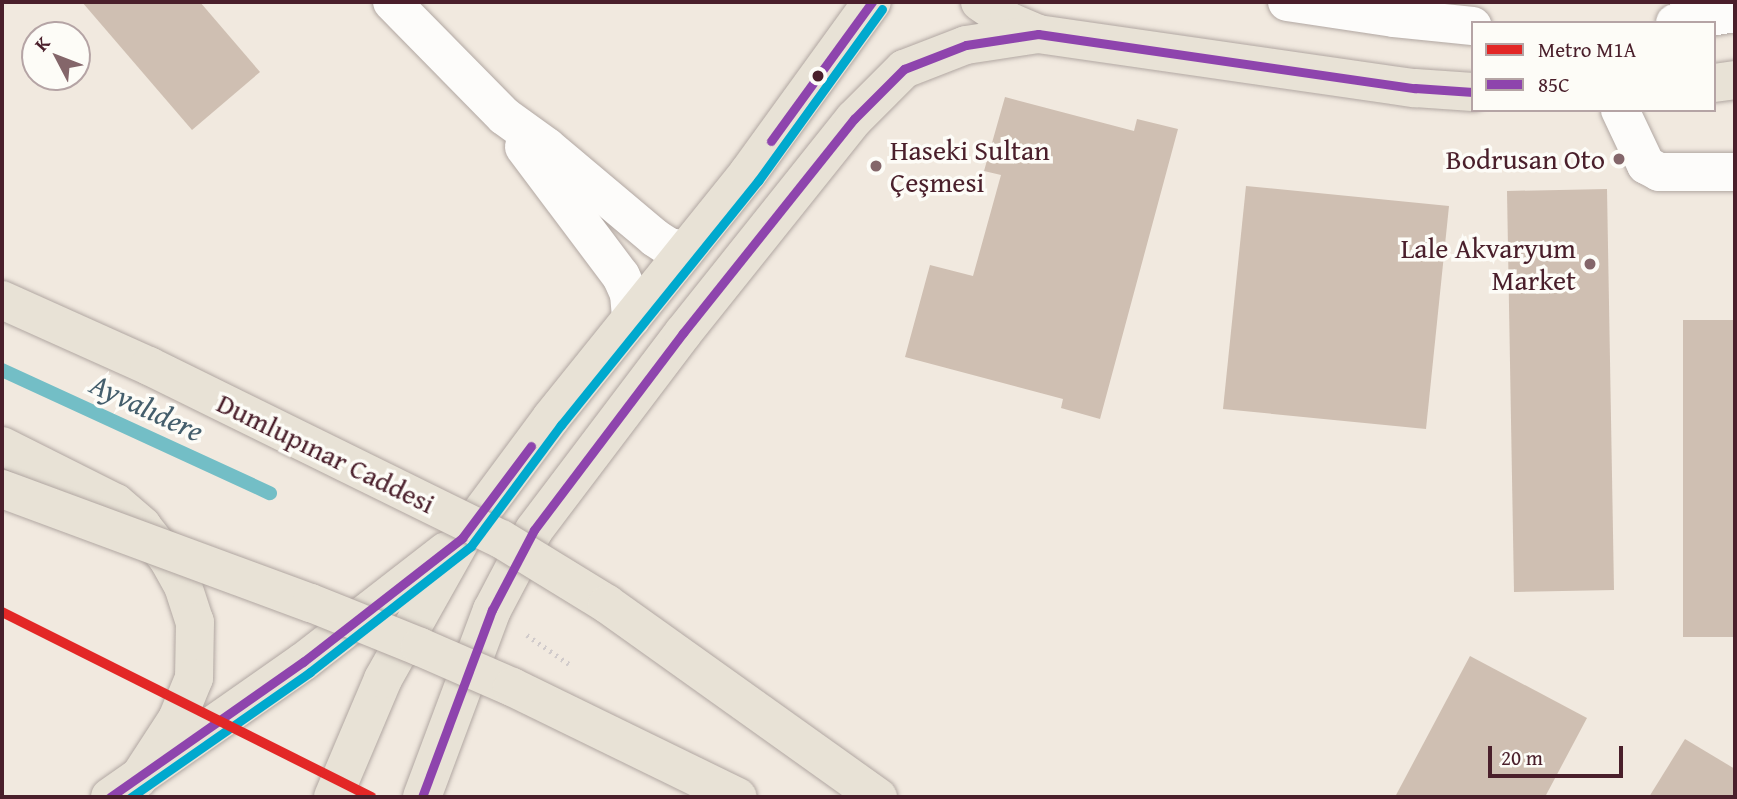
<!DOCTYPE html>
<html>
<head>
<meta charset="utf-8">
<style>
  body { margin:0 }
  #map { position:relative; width:1737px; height:799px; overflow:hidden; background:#f1e9df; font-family:"Gentium Book Plus",serif }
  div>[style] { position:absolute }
  .stream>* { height:14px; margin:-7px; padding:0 7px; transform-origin:7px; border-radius:7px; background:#73bec6 }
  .building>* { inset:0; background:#cfbfb2 }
  .path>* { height:4.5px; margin-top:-2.25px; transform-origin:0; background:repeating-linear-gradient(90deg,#d1cbcb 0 2px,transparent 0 7px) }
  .roads { filter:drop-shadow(0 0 2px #b1a7a2) drop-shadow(0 0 2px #b1a7a2) }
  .minor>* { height:38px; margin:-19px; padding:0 19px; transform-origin:19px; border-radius:19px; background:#fdfcfa }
  .major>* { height:38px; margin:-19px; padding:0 19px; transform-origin:19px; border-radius:19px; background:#e8e2d6 }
  .bridges { filter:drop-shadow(0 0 2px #b1a7a2) drop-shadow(0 0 2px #b1a7a2) }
  .major-bridge>* { height:38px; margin:-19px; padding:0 19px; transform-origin:19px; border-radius:19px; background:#e8e2d6 }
  .bus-1>* { height:9px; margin:-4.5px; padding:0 4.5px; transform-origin:4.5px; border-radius:4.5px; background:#8e44ad }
  .bus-2>* { height:9px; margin:-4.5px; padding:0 4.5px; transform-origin:4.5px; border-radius:4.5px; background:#00a9ce }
  .metro-1>* { height:10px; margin:-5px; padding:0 5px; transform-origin:5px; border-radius:5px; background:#e32726 }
  .dots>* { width:19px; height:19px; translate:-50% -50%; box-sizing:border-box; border:4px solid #fdfcf7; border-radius:50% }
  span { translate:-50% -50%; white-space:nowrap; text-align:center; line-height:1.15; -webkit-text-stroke:7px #fdfcf7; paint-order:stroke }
  .poi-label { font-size:28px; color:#4a1f2b }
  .left { translate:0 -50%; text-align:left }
  .right { translate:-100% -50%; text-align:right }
  .street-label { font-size:28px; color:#4a1f2b }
  .water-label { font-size:30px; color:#445e6c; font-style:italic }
  .frame { position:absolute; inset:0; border:4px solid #4a1f2b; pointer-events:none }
  .legend { position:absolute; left:1471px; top:21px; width:245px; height:91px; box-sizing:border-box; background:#fdfcf7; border:2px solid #b5a4a5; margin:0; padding:9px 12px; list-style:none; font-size:21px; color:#4a1f2b }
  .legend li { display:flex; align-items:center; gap:14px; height:35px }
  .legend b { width:35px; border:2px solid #b5a4a5 }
  .north { position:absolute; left:21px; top:21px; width:70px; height:70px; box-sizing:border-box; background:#fdfcf7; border:2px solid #b5a4a5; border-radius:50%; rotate:312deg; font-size:19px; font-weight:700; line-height:28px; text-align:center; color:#4a1f2b }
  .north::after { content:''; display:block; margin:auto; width:24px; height:32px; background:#84666a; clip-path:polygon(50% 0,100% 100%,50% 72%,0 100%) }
  .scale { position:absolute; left:1488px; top:746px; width:135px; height:32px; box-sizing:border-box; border:4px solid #4a1f2b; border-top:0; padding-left:9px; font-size:21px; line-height:24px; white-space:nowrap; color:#4a1f2b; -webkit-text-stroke:5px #fdfcf7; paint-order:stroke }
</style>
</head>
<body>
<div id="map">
  <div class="stream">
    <i style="left:2px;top:370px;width:295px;rotate:24.7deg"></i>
  </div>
  <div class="building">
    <i style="clip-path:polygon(82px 2px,200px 2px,260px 72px,192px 130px)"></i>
    <i style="clip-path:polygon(1005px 97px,1134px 131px,1137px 119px,1178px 129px,1100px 419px,1061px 408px,1063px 399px,905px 357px,930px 265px,973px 276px,1001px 175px,984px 171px)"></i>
    <i style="clip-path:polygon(1246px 186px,1449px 206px,1426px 429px,1223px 409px)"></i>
    <i style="clip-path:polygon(1607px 189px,1614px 590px,1514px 592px,1507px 191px)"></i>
    <i style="clip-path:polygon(1683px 320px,1735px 320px,1735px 637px,1683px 637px)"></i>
    <i style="clip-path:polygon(1470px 656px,1587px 718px,1545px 797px,1395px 797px)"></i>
    <i style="clip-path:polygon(1685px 739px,1735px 769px,1735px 797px,1649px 797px)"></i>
  </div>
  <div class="path">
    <i style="left:527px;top:635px;width:51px;rotate:34.6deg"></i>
  </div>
  <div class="roads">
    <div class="minor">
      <i style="left:392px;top:2px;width:160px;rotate:45.5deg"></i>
      <i style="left:504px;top:116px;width:53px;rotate:35.8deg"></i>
      <i style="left:547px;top:147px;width:141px;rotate:40.1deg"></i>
      <i style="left:655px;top:238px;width:17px;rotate:33deg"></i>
      <i style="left:669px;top:247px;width:17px;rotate:10deg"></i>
      <i style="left:1287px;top:2px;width:108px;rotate:8.5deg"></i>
      <i style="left:1394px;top:18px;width:79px;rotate:5.8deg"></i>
      <i style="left:1675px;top:23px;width:61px;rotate:-9.5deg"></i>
      <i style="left:1620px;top:110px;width:61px;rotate:64.7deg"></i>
      <i style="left:1646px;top:165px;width:15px;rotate:28deg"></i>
      <i style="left:1659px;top:172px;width:76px"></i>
      <i style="left:524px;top:147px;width:161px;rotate:53.1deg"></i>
      <i style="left:621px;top:276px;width:20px;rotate:66deg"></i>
      <i style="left:629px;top:294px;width:25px;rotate:85deg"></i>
    </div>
    <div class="major">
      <i style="left:980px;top:2px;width:34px;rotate:34deg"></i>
      <i style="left:1008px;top:21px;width:33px;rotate:23deg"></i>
      <i style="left:1714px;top:83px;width:21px;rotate:-8deg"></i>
      <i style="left:2px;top:446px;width:127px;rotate:26.6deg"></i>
      <i style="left:116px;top:503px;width:35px;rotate:41deg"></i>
      <i style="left:142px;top:526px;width:42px;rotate:51.8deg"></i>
      <i style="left:168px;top:559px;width:31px;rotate:61deg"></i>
      <i style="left:183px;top:586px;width:38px;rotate:72deg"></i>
      <i style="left:195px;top:622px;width:56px;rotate:91deg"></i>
      <i style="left:194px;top:678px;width:44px;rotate:112.5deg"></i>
      <i style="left:177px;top:719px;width:72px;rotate:123deg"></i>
      <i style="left:110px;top:797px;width:236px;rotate:-35deg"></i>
      <i style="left:303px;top:662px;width:181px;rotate:-37.8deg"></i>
      <i style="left:333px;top:797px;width:128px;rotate:-67deg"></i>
      <i style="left:383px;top:679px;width:162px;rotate:-60.7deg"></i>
      <i style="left:462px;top:538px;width:149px;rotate:-53.4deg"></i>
      <i style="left:551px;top:418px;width:314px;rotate:-51.2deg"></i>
      <i style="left:748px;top:173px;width:211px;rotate:-54.1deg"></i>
      <i style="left:422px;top:797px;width:200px;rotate:-69.5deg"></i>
      <i style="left:492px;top:610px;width:90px;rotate:-62.3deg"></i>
      <i style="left:534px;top:530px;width:247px;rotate:-52.9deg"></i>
      <i style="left:683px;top:333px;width:274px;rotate:-51.4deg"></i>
      <i style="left:854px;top:119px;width:71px;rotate:-45deg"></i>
      <i style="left:904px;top:69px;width:66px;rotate:-21.2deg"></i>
      <i style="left:966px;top:45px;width:73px;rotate:-8.7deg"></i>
      <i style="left:1038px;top:34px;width:381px;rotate:8.2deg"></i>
      <i style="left:1415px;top:88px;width:58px;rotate:3.9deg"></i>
    </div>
  </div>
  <div class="bridges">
    <div class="major-bridge">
      <i style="left:2px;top:300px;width:161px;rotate:24.2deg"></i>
      <i style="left:149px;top:366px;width:392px;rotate:26.2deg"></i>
      <i style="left:501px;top:539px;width:124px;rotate:31.5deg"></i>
      <i style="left:607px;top:604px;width:333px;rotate:35.5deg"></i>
      <i style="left:2px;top:489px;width:329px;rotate:20.3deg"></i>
      <i style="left:311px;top:603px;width:118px;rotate:22deg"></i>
      <i style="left:420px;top:647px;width:100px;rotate:23.5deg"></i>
      <i style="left:512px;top:687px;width:251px;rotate:26deg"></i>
    </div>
  </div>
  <div class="bus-1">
    <i style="left:771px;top:141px;width:172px;rotate:-54deg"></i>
    <i style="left:110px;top:797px;width:236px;rotate:-35deg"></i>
    <i style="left:303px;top:662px;width:202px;rotate:-37.9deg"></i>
    <i style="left:462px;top:538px;width:115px;rotate:-53.1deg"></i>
    <i style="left:422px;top:797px;width:200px;rotate:-69.5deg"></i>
    <i style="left:492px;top:610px;width:90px;rotate:-62.3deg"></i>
    <i style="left:534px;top:530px;width:247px;rotate:-52.9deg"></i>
    <i style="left:683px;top:333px;width:274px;rotate:-51.4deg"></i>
    <i style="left:854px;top:119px;width:71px;rotate:-45deg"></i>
    <i style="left:904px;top:69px;width:66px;rotate:-21.2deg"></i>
    <i style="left:966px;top:45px;width:73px;rotate:-8.7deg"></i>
    <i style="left:1038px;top:34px;width:381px;rotate:8.2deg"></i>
    <i style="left:1415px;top:88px;width:58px;rotate:3.9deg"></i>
  </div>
  <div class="bus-2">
    <i style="left:131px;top:797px;width:218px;rotate:-34.9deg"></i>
    <i style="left:310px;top:672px;width:204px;rotate:-38deg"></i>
    <i style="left:471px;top:546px;width:151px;rotate:-53.4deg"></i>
    <i style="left:561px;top:425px;width:314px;rotate:-51.1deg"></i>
    <i style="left:758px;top:181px;width:212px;rotate:-54.2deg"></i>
  </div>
  <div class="metro-1">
    <i style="left:2px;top:612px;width:413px;rotate:26.6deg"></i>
  </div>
  <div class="dots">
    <i style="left:818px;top:76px;background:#4a1f2b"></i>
    <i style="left:1619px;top:159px;background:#84666a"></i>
    <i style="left:876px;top:166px;background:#84666a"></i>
    <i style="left:1590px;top:264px;background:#84666a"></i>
  </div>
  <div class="poi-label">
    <span class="left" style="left:890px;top:166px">Haseki Sultan<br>Çeşmesi</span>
    <span class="right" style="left:1605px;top:159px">Bodrusan Oto</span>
    <span class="right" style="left:1576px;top:264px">Lale Akvaryum<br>Market</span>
  </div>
  <div class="street-label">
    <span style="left:326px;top:453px;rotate:26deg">Dumlupınar Caddesi</span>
  </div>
  <div class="water-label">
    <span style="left:147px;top:407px;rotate:25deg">Ayvalıdere</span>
  </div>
  <div class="frame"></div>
  <ul class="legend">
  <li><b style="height:9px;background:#e32726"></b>Metro M1A</li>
  <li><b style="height:9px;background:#8e44ad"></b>85C</li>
  </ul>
  <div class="north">K</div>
  <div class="scale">20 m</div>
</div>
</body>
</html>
